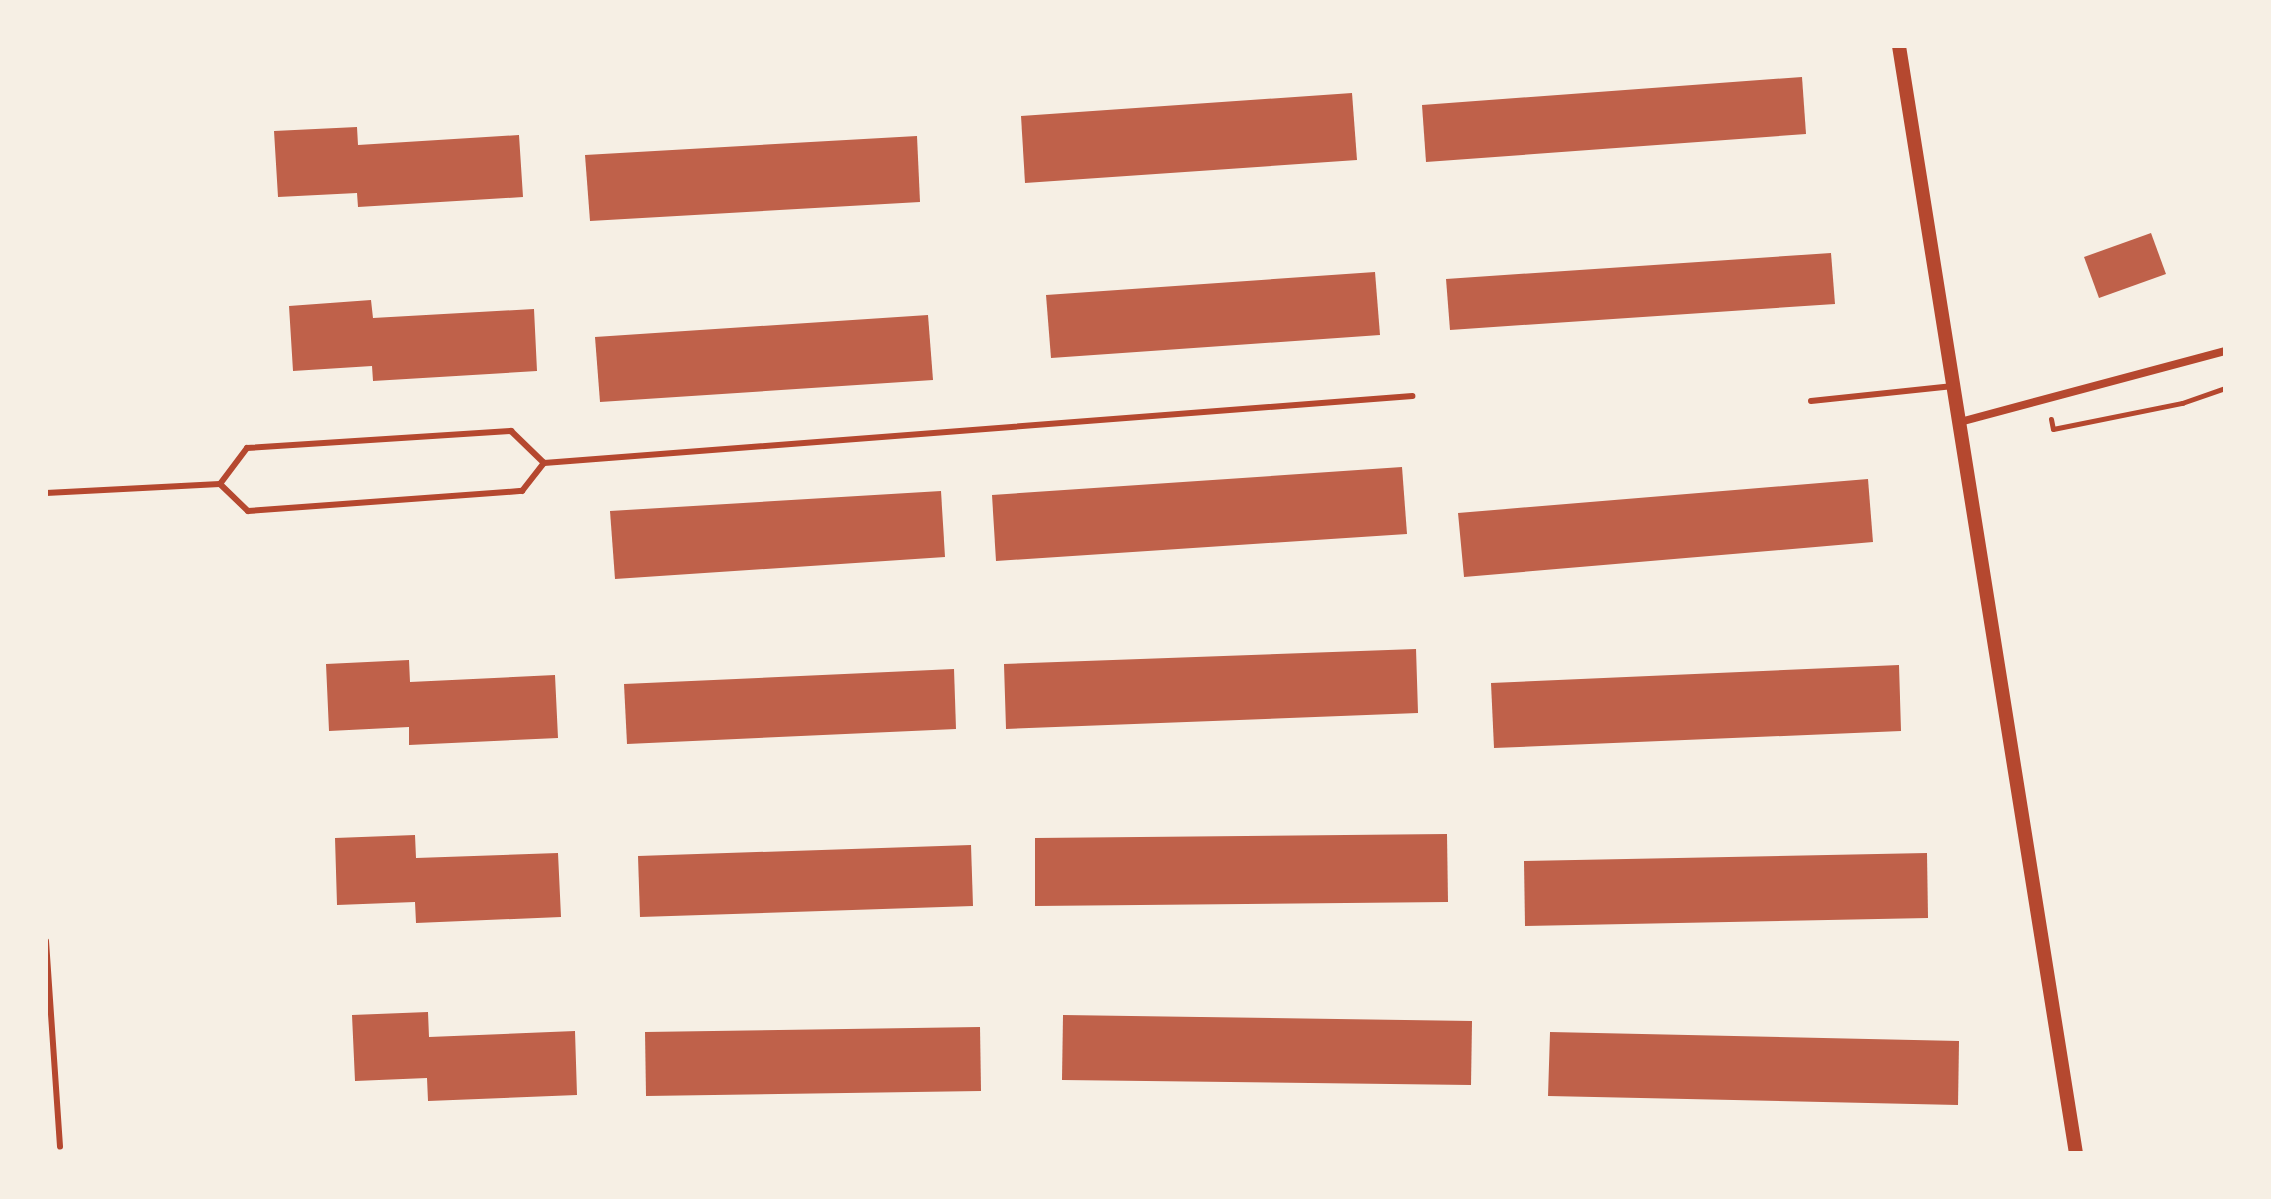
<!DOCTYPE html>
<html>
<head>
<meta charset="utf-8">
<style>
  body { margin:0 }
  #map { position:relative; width:2271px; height:1199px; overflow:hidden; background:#f6efe4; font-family:"Exo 2",sans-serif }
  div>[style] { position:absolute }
  .building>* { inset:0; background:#bf614a }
  .path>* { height:5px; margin:-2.5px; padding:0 2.5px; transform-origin:2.5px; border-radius:2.5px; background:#b5482f }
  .service>* { height:6px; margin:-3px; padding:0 3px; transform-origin:3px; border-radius:3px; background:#b5482f }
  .minor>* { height:8px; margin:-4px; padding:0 4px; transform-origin:4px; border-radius:4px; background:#b5482f }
  .tertiary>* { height:14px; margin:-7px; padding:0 7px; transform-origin:7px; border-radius:7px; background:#b5482f }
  span { translate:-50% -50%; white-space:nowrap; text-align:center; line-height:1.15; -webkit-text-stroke:8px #f6efe4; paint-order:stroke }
  .frame { position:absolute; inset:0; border:48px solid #f6efe4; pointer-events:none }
</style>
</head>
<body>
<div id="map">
  <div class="building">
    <i style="clip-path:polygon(1802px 77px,1806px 134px,1426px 162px,1422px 105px)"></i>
    <i style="clip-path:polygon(1352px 93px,1357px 160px,1025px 183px,1021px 116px)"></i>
    <i style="clip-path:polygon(357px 127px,358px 145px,519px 135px,523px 197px,358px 207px,357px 193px,278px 197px,274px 131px)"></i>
    <i style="clip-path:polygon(917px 136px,920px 202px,590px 221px,585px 155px)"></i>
    <i style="clip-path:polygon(2151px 233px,2166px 274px,2099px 298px,2084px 257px)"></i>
    <i style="clip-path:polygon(1831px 253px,1835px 304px,1450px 330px,1446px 279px)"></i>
    <i style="clip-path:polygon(1375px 272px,1380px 335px,1051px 358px,1046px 295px)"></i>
    <i style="clip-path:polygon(371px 300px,373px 318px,534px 309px,537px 371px,373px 381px,372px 366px,293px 371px,289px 306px)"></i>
    <i style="clip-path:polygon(928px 315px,933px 380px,600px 402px,595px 337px)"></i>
    <i style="clip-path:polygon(1402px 467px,1407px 534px,996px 561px,992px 495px)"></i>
    <i style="clip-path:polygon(1868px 479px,1873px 542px,1464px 577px,1458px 513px)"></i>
    <i style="clip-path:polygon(941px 491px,945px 557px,615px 579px,610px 511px)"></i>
    <i style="clip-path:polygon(1416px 649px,1418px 713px,1006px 729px,1004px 664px)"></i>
    <i style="clip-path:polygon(409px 660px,410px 682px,555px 675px,558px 738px,409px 745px,409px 727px,329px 731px,326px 664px)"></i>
    <i style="clip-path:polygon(1899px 665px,1901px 731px,1494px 748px,1491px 683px)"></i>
    <i style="clip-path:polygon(954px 669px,956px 729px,627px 744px,624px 684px)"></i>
    <i style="clip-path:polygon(1447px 834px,1448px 902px,1035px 906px,1035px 838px)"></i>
    <i style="clip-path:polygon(415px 835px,416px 858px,558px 853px,561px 917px,416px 923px,415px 902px,337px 905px,335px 838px)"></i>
    <i style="clip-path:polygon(971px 845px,973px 906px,640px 917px,638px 856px)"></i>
    <i style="clip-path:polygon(1927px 853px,1928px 918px,1525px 926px,1524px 861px)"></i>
    <i style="clip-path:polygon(428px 1012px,429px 1037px,575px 1031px,577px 1095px,428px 1101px,427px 1078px,355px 1081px,352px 1015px)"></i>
    <i style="clip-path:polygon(1063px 1015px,1472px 1021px,1471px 1085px,1062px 1080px)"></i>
    <i style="clip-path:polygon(980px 1027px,981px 1091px,646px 1096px,645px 1032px)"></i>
    <i style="clip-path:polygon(1550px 1032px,1959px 1041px,1958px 1105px,1548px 1096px)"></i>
  </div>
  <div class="path">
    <i style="left:2051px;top:419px;width:10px;rotate:79deg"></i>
    <i style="left:2053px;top:429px;width:132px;rotate:-11.4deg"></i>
    <i style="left:2182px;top:403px;width:46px;rotate:-19.2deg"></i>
  </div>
  <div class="service">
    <i style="left:1811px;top:401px;width:143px;rotate:-6deg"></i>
    <i style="left:220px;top:484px;width:45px;rotate:-53.1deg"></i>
    <i style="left:247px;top:448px;width:265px;rotate:-3.7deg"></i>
    <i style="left:511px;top:431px;width:46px;rotate:44.1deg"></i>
    <i style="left:46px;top:493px;width:174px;rotate:-3deg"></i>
    <i style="left:220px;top:484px;width:39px;rotate:44deg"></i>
    <i style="left:248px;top:511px;width:275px;rotate:-4.2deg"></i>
    <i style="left:522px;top:491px;width:36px;rotate:-52deg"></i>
    <i style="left:544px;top:463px;width:871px;rotate:-4.41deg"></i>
    <i style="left:46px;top:941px;width:206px;rotate:86.1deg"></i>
  </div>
  <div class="minor">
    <i style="left:1960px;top:422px;width:274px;rotate:-15deg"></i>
  </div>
  <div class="tertiary">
    <i style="left:1899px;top:46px;width:1121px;rotate:80.92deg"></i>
  </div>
  <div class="frame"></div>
</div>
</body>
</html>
